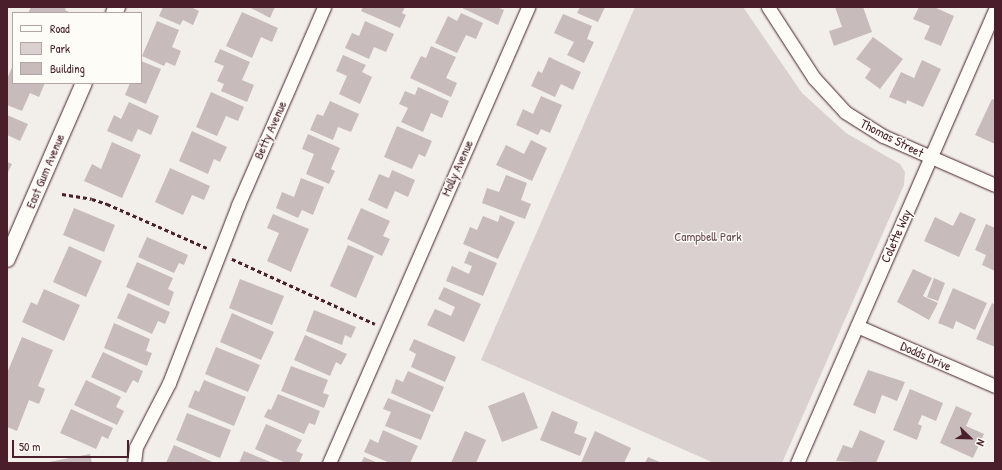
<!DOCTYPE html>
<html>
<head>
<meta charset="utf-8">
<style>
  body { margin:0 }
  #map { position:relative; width:1002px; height:470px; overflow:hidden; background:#f2efeb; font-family:"Patrick Hand",sans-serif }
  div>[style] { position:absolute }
  .green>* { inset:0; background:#d9d0cf }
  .building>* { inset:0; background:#c8bbbb }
  .path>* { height:2.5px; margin-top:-1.25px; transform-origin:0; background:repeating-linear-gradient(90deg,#4a1f2b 0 4px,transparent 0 7px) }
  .roads { filter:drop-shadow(0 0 1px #4a1f2b) drop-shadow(0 0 1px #4a1f2b) }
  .minor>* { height:13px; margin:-6.5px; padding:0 6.5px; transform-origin:6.5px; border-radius:6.5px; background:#fdfcf7 }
  .tertiary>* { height:16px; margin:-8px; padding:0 8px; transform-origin:8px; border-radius:8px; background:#fdfcf7 }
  span { translate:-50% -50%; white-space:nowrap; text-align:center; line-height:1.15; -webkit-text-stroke:3px #fdfcf7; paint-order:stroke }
  .street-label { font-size:13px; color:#4a1f2b }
  .park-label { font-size:13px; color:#6e4b54 }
  .frame { position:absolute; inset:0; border:8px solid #4a1f2b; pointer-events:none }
  .legend { position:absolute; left:12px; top:12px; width:130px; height:72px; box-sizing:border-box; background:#fdfcf7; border:1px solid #b5a4a5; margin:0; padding:5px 7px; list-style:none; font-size:12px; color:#4a1f2b }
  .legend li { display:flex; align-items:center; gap:8px; height:20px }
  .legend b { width:20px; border:1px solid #b5a4a5 }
  .north { position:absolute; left:950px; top:418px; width:40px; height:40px; -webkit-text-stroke:3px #fdfcf7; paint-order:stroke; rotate:113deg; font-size:11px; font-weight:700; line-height:16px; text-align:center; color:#4a1f2b }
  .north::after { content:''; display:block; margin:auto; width:14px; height:18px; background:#4a1f2b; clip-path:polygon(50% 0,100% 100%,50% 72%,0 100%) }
  .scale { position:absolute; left:12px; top:440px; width:117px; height:18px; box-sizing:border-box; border:2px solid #4a1f2b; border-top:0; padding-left:5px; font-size:12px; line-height:14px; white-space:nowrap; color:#4a1f2b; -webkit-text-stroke:3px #fdfcf7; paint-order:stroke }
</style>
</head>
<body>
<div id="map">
  <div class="green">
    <i style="clip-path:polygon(635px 7px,743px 7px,802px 93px,846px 133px,900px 164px,905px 172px,904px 185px,782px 463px,714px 463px,481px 360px)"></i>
  </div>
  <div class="building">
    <i style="clip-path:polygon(31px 7px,66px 7px,65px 10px,71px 13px,28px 13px)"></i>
    <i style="clip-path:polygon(163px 7px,191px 7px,199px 11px,193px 25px,183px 20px,180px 25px,159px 16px)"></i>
    <i style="clip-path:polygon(249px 7px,275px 7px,270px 18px)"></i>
    <i style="clip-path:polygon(363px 7px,405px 7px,402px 13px,406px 15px,400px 28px,361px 11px)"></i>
    <i style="clip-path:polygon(460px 7px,497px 7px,504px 10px,498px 25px)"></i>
    <i style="clip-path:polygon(580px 7px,605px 7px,598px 22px,577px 13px)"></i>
    <i style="clip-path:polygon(835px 7px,863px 7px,872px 32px,834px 46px,829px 31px,842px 27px)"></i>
    <i style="clip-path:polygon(919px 7px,934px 7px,954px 16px,941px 46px,924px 39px,930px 26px,913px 19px)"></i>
    <i style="clip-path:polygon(242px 12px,278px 28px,272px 42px,261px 37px,252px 58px,226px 46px)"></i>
    <i style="clip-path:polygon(461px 13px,483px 23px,476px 39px,466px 35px,457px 53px,435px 43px,448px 16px,457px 21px)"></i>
    <i style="clip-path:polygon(563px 14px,592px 26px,587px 39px,594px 42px,584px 63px,567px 55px,574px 42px,554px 33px)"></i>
    <i style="clip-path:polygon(157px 21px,179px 30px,172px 47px,181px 51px,175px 66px,166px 62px,164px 66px,142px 56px)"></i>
    <i style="clip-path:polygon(365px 21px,394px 34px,386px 52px,374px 47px,369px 59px,345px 48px,352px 33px,359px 36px)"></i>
    <i style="clip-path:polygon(873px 37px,903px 59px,880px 89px,865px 78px,871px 69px,856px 59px)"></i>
    <i style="clip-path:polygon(431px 46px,456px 57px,446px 78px,457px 83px,451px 97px,410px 78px,421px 56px,426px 58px)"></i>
    <i style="clip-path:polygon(220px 49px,250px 62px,242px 80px,254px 85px,247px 102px,221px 91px,224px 84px,217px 81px,224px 66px,214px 62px)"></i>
    <i style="clip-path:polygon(343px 55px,366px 65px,362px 72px,372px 77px,360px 104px,339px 94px,347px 76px,336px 71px)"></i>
    <i style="clip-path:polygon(549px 57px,581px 72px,573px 90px,561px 84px,555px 97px,531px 86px,538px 71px,542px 73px)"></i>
    <i style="clip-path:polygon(922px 60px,941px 69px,923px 107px,907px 100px,906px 104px,889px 97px,901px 72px,914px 78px)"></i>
    <i style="clip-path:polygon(141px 61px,161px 69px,146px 104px,125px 95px,130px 83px,141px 83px)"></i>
    <i style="clip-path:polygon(13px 65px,13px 83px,45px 83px,39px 97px,30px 93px,22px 111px,7px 105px,7px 79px)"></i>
    <i style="clip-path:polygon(418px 87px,449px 101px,442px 118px,431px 113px,423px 132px,401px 122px,408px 108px,399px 104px,405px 91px,415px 95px)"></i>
    <i style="clip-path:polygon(211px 92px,244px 107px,238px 121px,226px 116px,217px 136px,196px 127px)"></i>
    <i style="clip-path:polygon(541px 96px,562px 105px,550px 133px,541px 129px,538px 135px,516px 125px,523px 109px,533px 114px)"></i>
    <i style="clip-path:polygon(992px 99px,995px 100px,995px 144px,975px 135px)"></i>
    <i style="clip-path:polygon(330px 101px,359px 114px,351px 132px,338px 127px,333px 140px,310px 130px,317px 114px,323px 116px)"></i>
    <i style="clip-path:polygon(129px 102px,159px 116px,151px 135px,138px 129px,132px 142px,107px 131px,114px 115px,121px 119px)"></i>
    <i style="clip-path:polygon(7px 115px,28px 124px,20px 141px,7px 135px)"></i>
    <i style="clip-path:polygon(397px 126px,432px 141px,425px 157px,419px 154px,412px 169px,384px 157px)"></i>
    <i style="clip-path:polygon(192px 131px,227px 147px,220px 162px,214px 159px,208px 174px,179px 161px)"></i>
    <i style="clip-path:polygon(308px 134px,340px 148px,331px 169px,335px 171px,329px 184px,306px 174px,314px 154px,302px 149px)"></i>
    <i style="clip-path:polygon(531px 140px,547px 148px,532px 181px,496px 165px,506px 145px,524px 154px)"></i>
    <i style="clip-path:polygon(112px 142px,141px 155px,122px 198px,84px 181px,92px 164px,101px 169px)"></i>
    <i style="clip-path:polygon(7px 162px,12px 164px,7px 174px)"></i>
    <i style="clip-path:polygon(170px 168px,210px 186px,204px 200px,192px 195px,183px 215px,155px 202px)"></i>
    <i style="clip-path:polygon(392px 170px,415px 180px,408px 197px,395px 191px,387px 209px,368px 200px,379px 174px,389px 178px)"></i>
    <i style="clip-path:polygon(506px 175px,527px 183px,521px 200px,531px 204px,525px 219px,482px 203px,487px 188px,499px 192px)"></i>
    <i style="clip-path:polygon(301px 178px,324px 187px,313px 215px,302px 210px,298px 218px,276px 208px,282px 192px,294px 197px)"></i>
    <i style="clip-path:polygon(74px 208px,115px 225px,104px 252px,63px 235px)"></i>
    <i style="clip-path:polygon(361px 208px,390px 221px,383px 236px,390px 239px,382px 256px,347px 239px)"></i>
    <i style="clip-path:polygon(960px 212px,976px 219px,959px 257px,924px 241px,935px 217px,953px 226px)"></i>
    <i style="clip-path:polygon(273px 214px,309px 229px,291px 272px,267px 261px,279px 233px,267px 228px)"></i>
    <i style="clip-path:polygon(500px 215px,515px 222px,498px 259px,463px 244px,470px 227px,477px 230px,483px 216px,498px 222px)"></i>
    <i style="clip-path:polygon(986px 224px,995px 228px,995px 271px,982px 265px,986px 255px,975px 250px)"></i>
    <i style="clip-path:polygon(147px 237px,188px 255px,184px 265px,179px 263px,174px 273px,138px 257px)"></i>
    <i style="clip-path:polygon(348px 245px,374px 256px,356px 298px,330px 286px)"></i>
    <i style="clip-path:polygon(69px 246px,102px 261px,86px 297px,53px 282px)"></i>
    <i style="clip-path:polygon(469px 251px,497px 263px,483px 296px,446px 281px,452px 266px,469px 274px,472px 266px,464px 263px)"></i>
    <i style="clip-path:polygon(137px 262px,173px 278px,168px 289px,174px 292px,169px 306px,126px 287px)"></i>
    <i style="clip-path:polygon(913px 269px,932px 278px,923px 296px,938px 303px,929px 320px,897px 302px)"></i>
    <i style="clip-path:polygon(934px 278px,945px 283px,938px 301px,927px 297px)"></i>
    <i style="clip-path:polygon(240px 279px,284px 296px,272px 325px,229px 308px)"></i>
    <i style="clip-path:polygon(444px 287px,481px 304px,464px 342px,427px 325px,435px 309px,451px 316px,455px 307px,438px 299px)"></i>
    <i style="clip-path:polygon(953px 288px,987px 303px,975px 330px,956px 321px,953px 329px,938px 323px)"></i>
    <i style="clip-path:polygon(44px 289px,80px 305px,64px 341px,22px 322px,31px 302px,37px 305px)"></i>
    <i style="clip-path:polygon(128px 293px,170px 312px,165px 324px,158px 321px,152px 334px,117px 318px)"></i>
    <i style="clip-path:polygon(992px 303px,995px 305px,995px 347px,976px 339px)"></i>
    <i style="clip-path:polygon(314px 310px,356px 327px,351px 338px,345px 335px,342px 345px,306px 331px)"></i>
    <i style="clip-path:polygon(232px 313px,274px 332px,261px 360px,220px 342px)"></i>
    <i style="clip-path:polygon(114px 323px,150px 339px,146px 351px,152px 353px,147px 366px,104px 348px)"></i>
    <i style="clip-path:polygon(305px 335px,347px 354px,341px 365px,336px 362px,330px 376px,294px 360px)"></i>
    <i style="clip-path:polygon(22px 337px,53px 350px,38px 386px,45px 389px,39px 404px,29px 400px,17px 431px,7px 427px,7px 373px)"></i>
    <i style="clip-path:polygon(414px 339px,456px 357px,445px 382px,411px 367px,416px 354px,409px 350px)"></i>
    <i style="clip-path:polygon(216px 347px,260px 365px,248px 392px,205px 374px)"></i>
    <i style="clip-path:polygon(103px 352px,143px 371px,138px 383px,133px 380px,126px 393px,91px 377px)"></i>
    <i style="clip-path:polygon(291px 366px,328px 380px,323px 393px,329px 395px,324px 408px,281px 391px)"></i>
    <i style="clip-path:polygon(868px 370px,905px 382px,897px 401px,882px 395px,875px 414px,853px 405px)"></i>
    <i style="clip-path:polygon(408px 371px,444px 387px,433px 412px,391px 393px,396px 379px,403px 382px)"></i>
    <i style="clip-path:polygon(86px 380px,121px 397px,116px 407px,124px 411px,117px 425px,74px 405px)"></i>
    <i style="clip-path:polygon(204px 380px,246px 397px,234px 426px,188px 407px,195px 390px,199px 392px)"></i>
    <i style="clip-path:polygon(910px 389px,943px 403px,936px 421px,922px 415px,918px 424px,922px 426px,917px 440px,893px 430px)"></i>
    <i style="clip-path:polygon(524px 392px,538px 428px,502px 442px,488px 406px)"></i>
    <i style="clip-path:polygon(278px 394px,320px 411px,315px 425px,309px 423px,304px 434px,264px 417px,268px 409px,271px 410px)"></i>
    <i style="clip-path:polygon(388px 398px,431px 415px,421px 440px,385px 426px,391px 412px,383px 409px)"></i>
    <i style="clip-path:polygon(956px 406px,972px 413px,966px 426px,984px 434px,973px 458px,940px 443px)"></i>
    <i style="clip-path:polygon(71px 409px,113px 428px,108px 439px,102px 436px,96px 449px,60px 433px)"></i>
    <i style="clip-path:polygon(552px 411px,578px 422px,574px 433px,587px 438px,580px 456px,540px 440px)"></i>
    <i style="clip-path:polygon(187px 413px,231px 430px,220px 458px,176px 440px)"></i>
    <i style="clip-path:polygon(266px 424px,302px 440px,296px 451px,303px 454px,299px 463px,286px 463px,255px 449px)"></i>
    <i style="clip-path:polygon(383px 430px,418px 446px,410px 463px,390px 463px,364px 452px,370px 439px,378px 443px)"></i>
    <i style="clip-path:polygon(860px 430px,885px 441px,876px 463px,836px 461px,843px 445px,852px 448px)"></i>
    <i style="clip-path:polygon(465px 431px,486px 440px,476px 463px,451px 463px)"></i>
    <i style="clip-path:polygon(595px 431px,631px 448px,624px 463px,581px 463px)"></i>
    <i style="clip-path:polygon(174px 445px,215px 463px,166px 463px)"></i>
    <i style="clip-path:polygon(244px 451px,273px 463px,239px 463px)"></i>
    <i style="clip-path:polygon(90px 454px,92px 463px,49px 463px,49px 462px)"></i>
    <i style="clip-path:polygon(364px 457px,378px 463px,361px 463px)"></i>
    <i style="clip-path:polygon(648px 457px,662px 463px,645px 463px)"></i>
  </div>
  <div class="path">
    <i style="left:62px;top:194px;width:30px;rotate:9deg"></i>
    <i style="left:92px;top:199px;width:16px;rotate:18deg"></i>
    <i style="left:107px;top:204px;width:109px;rotate:23.7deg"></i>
    <i style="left:232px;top:259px;width:157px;rotate:24.4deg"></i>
  </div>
  <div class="roads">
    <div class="minor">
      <i style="left:768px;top:7px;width:85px;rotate:57.1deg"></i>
      <i style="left:814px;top:78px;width:46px;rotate:47.6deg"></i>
      <i style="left:845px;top:112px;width:45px;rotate:32.3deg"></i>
      <i style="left:883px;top:136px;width:122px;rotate:23.6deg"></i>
      <i style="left:857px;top:326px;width:150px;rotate:23.5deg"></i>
      <i style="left:134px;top:463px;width:16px;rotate:-83deg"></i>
      <i style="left:136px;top:447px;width:72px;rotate:-62.7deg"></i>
      <i style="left:169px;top:383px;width:191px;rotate:-68.8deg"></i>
      <i style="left:238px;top:205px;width:216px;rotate:-66.5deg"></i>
      <i style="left:329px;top:463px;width:498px;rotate:-66.4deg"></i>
      <i style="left:797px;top:463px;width:495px;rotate:-66.4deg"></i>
    </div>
    <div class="tertiary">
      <i style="left:114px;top:13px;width:7px;rotate:-63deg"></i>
      <i style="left:7px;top:259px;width:192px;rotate:-66.4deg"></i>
    </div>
  </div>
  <div class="street-label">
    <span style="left:270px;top:130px;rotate:-66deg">Betty Avenue</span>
    <span style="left:892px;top:138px;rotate:27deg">Thomas Street</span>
    <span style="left:457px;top:168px;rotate:-66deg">Molly Avenue</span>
    <span style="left:45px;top:171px;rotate:-67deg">East Gum Avenue</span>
    <span style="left:896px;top:236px;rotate:-66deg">Colette Way</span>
    <span style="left:926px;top:356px;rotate:24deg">Dodds Drive</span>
  </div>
  <div class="park-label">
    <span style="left:708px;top:236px">Campbell Park</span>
  </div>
  <div class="frame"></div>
  <ul class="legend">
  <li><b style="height:5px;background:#fdfcf7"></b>Road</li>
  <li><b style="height:11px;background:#d9d0cf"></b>Park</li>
  <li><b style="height:11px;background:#c8bbbb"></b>Building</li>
  </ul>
  <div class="north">N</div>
  <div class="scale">50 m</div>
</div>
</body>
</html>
